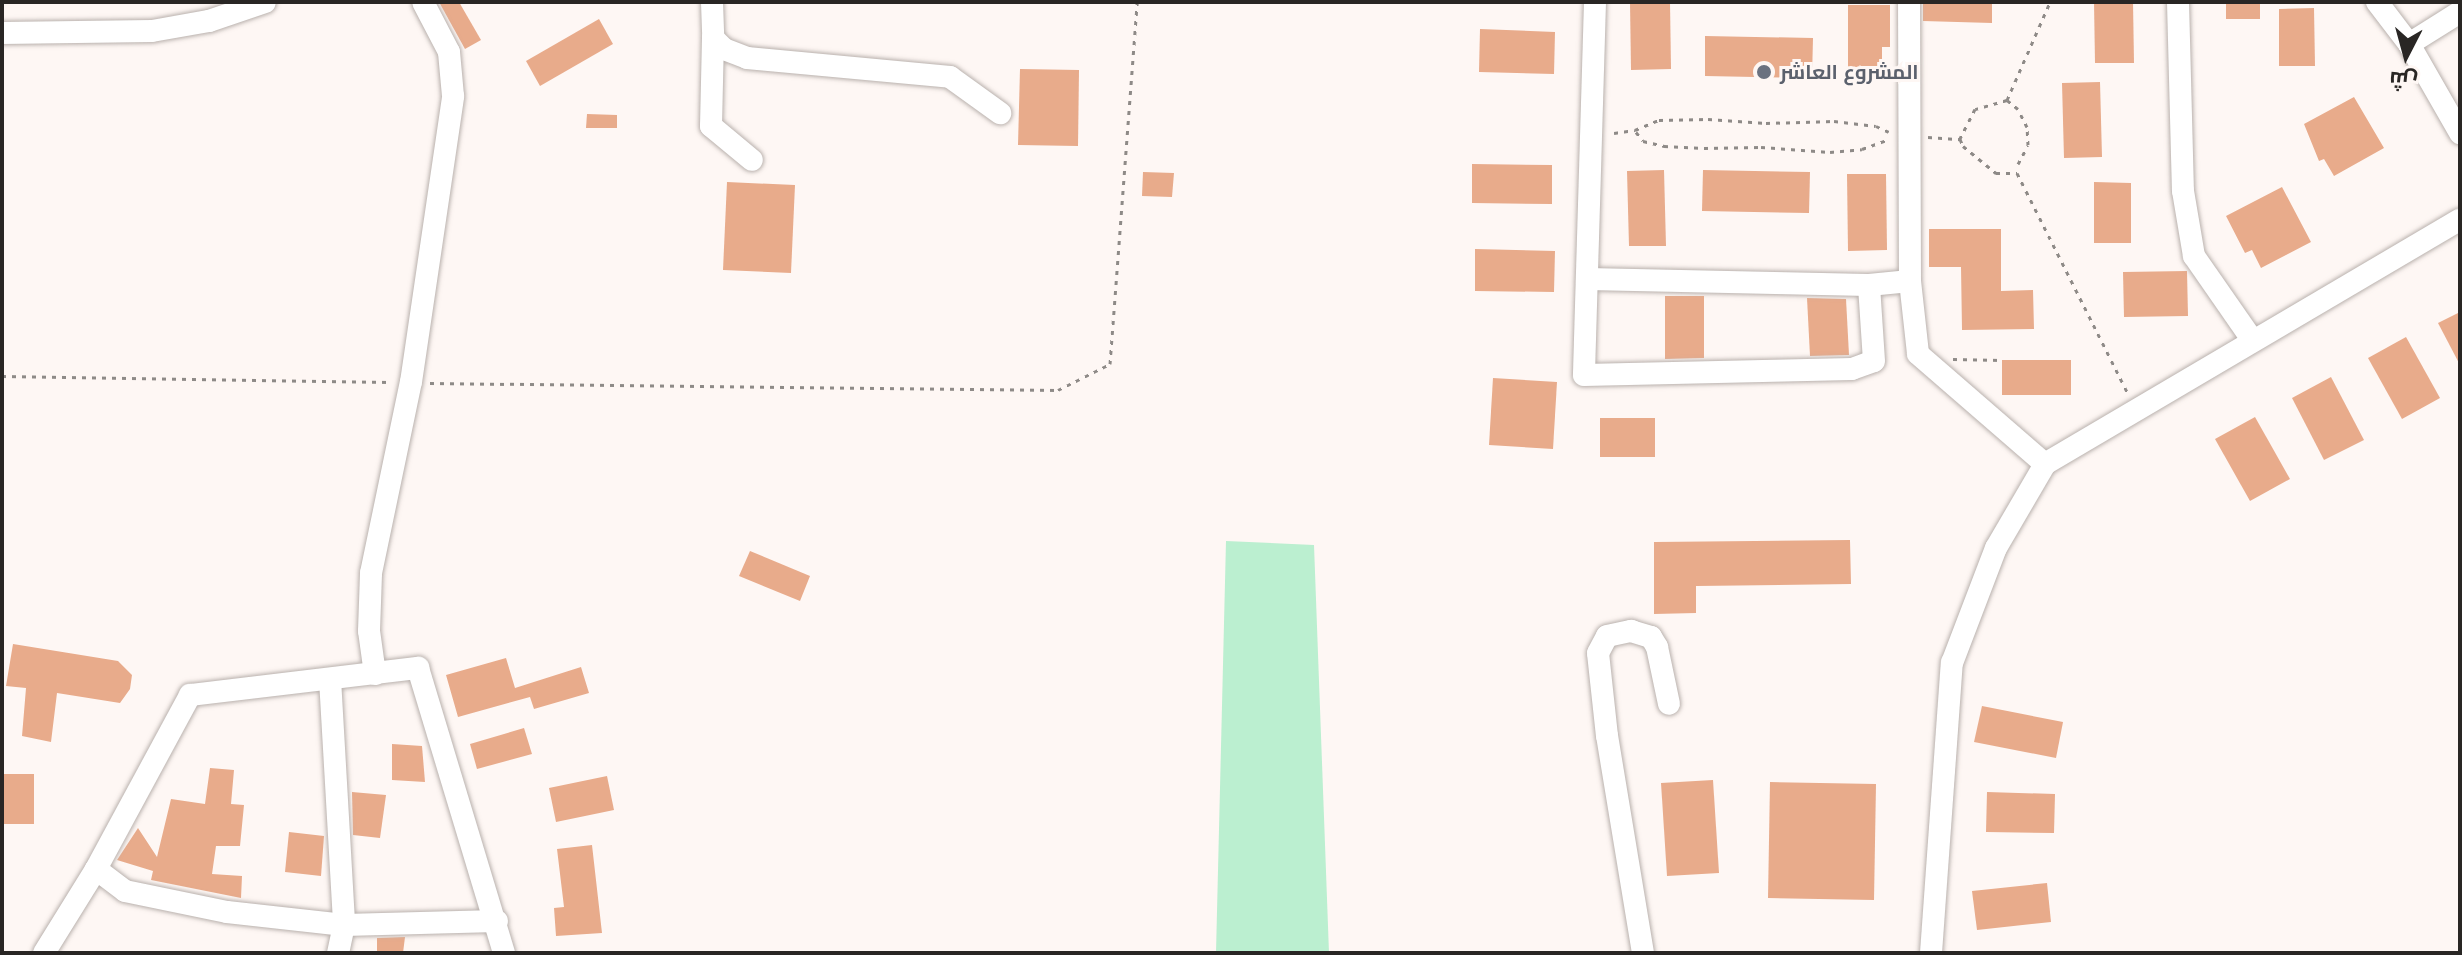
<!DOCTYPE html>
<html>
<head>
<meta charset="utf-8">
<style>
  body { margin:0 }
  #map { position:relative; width:2462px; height:955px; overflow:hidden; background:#fef7f4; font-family:"Work Sans",Cairo,sans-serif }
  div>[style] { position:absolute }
  .green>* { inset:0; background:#bbefd0 }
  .building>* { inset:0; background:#e8ab8b }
  .path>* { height:3px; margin-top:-1.5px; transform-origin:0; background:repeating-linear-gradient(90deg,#8e8a87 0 4px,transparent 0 10px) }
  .roads { filter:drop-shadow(0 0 2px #b9b1ad) drop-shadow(0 0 2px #b9b1ad) }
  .minor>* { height:22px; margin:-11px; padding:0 11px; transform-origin:11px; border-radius:11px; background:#fff }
  .dots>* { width:22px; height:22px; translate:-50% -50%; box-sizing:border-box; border:4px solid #fef7f4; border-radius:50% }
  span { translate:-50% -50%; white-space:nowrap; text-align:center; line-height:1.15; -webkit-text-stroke:6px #fef7f4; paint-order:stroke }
  .worship-label { font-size:20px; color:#5b616d; font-weight:700 }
  .left { translate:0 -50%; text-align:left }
  .frame { position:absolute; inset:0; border:4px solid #292624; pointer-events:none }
  .north { position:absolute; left:2366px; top:16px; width:80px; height:80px; -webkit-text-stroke:6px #fef7f4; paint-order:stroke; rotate:186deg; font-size:22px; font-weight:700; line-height:32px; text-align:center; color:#292624 }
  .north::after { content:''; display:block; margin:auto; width:28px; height:36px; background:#292624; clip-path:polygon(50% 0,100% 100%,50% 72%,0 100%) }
</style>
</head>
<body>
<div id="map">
  <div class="green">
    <i style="clip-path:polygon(1226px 541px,1314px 545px,1329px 953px,1216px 953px)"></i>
  </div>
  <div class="building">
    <i style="clip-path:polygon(439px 2px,459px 2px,481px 40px,465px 49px)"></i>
    <i style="clip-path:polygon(1630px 2px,1670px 2px,1671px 69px,1631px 70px)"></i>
    <i style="clip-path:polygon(1923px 2px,1992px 2px,1992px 23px,1923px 21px)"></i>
    <i style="clip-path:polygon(2094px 2px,2133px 2px,2134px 63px,2095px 63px)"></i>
    <i style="clip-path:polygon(2226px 2px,2260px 2px,2260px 19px,2226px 19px)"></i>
    <i style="clip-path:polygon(1848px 5px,1890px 5px,1890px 47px,1882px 47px,1882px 74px,1848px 74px)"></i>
    <i style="clip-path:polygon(2314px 8px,2315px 66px,2279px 66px,2279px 9px)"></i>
    <i style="clip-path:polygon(599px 19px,613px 44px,540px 86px,526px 61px)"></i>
    <i style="clip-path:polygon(1480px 29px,1555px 32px,1554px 74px,1479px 72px)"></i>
    <i style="clip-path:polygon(1705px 36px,1813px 38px,1812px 78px,1705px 76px)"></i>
    <i style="clip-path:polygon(1020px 69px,1079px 70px,1078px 146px,1018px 145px)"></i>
    <i style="clip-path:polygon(2100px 82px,2102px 157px,2064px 158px,2062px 83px)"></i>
    <i style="clip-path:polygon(2354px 97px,2384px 148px,2334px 176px,2324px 159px,2319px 161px,2304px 124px)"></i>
    <i style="clip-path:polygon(587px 114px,617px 115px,617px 128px,586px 128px)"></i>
    <i style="clip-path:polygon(1472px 164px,1552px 165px,1552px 204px,1472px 203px)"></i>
    <i style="clip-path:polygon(1664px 170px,1666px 246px,1629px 246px,1627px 171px)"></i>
    <i style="clip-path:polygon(1703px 170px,1810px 172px,1809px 213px,1702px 211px)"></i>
    <i style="clip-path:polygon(1143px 172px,1174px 173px,1172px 197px,1142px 196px)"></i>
    <i style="clip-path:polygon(1847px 174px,1886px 174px,1887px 250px,1848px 251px)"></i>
    <i style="clip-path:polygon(727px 182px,795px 185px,791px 273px,723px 270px)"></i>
    <i style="clip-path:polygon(2094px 182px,2131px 183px,2131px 243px,2094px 243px)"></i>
    <i style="clip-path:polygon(2282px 187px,2311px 242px,2261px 268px,2252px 250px,2245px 253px,2226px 216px)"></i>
    <i style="clip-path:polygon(1929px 229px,2001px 229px,2001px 291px,2033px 290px,2034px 329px,1962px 330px,1961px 267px,1929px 267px)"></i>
    <i style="clip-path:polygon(1475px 249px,1555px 251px,1554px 292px,1475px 291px)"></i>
    <i style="clip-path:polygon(2187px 271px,2188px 316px,2124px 317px,2123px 272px)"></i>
    <i style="clip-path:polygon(1665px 296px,1704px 296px,1704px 358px,1665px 359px)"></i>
    <i style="clip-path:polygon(1807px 298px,1846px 299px,1849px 355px,1810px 356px)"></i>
    <i style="clip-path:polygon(2460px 312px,2460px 365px,2438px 323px)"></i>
    <i style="clip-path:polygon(2406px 337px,2440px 398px,2402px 419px,2368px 358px)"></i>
    <i style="clip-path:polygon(2002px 360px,2071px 360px,2071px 395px,2002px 395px)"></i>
    <i style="clip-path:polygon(2331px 377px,2364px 440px,2324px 460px,2292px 398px)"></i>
    <i style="clip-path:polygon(1493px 378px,1557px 382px,1553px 449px,1489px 445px)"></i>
    <i style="clip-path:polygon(2255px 417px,2290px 479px,2250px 501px,2215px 439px)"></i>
    <i style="clip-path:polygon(1600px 418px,1655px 418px,1655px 457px,1600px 457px)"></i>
    <i style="clip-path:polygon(1850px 540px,1851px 584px,1696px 586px,1696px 613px,1654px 614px,1654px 542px)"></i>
    <i style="clip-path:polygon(750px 551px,810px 576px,800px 601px,739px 576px)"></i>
    <i style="clip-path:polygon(13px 644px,118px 661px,132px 675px,130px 689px,120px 703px,57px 693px,51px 742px,22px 736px,26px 688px,6px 686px)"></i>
    <i style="clip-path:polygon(506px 658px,515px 688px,581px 667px,589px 693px,534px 709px,530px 697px,458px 717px,446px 675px)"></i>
    <i style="clip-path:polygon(1982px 706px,2063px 722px,2056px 758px,1974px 742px)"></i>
    <i style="clip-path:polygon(524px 728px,532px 754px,477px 769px,470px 744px)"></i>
    <i style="clip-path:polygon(392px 744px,422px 746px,425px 782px,392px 780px)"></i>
    <i style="clip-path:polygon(210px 768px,234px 770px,231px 804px,244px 805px,240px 846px,216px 846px,212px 874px,242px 876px,241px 898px,151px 880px,153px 871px,117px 860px,138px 828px,157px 857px,171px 799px,205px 804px)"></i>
    <i style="clip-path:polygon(2px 774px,34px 774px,34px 824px,2px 824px)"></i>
    <i style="clip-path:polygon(607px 776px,614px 810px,556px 822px,549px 788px)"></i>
    <i style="clip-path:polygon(1713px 780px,1719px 873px,1667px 876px,1661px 783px)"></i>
    <i style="clip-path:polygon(1770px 782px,1876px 784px,1874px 900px,1768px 898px)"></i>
    <i style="clip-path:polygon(352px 792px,386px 795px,380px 838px,353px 835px)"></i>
    <i style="clip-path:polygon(1987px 792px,2055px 794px,2054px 833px,1986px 832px)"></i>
    <i style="clip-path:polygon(289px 832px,324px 836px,321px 876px,285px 872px)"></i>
    <i style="clip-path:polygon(592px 845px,602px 933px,556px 936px,554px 908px,564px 907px,557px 849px)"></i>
    <i style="clip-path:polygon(2047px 883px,2051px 922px,1977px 930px,1972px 891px)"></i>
    <i style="clip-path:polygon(405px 937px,403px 953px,377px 953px,377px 938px)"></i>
  </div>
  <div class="path">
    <i style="left:2007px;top:100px;width:107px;rotate:-66.3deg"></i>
    <i style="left:1636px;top:132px;width:11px;rotate:52deg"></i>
    <i style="left:1643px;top:141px;width:22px;rotate:13deg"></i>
    <i style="left:1664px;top:146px;width:40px;rotate:2.9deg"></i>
    <i style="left:1704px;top:148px;width:57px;rotate:-1deg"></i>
    <i style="left:1761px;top:147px;width:69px;rotate:4.1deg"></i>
    <i style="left:1830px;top:152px;width:32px;rotate:-5deg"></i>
    <i style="left:1862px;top:149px;width:29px;rotate:-20deg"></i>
    <i style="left:1614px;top:133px;width:21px;rotate:-8deg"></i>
    <i style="left:1635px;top:130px;width:26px;rotate:-23deg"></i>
    <i style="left:1659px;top:120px;width:49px;rotate:-1.2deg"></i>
    <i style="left:1708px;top:119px;width:58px;rotate:3.9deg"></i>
    <i style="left:1766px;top:123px;width:68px;rotate:-1.7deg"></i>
    <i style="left:1834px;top:121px;width:42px;rotate:6.8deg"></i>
    <i style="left:1876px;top:126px;width:14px;rotate:25deg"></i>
    <i style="left:1928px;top:137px;width:32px;rotate:4deg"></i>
    <i style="left:2018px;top:164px;width:21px;rotate:-62deg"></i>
    <i style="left:2028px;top:145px;width:18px;rotate:-93deg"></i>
    <i style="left:2027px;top:127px;width:20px;rotate:-117deg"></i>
    <i style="left:2018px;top:109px;width:14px;rotate:-141deg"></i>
    <i style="left:2007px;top:100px;width:33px;rotate:164deg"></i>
    <i style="left:1975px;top:109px;width:34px;rotate:117deg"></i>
    <i style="left:1960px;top:139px;width:8px;rotate:67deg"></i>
    <i style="left:1963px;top:146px;width:43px;rotate:39.3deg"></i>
    <i style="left:1996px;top:173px;width:21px"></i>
    <i style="left:2017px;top:173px;width:245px;rotate:63.3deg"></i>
    <i style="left:1953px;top:359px;width:49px;rotate:1.2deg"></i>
    <i style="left:2px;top:376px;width:388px;rotate:0.9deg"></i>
    <i style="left:430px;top:383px;width:628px;rotate:0.64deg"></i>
    <i style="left:1058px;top:390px;width:58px;rotate:-26.6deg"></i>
    <i style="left:1110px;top:364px;width:363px;rotate:-85.7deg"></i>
  </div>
  <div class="roads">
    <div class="minor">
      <i style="left:712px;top:2px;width:36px;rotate:88deg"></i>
      <i style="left:713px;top:38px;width:16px;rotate:45deg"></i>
      <i style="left:724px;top:49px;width:25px;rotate:21deg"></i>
      <i style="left:747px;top:58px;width:204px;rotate:5.3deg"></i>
      <i style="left:950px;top:77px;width:62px;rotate:35.8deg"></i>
      <i style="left:1595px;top:2px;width:373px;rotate:91.7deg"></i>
      <i style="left:1584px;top:375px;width:268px;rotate:-1.3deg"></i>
      <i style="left:1852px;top:369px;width:23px;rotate:-20deg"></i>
      <i style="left:1874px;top:361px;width:76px;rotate:-93.8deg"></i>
      <i style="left:1869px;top:285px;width:41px;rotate:-5.6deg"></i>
      <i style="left:1910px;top:281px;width:279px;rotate:-90.2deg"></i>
      <i style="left:2178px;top:2px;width:189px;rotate:88.5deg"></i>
      <i style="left:2183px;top:191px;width:66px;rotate:80.4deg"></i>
      <i style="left:2194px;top:256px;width:103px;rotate:55.2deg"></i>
      <i style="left:2377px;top:2px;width:53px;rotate:52.7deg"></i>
      <i style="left:2409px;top:44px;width:103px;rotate:60.2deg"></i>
      <i style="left:2px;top:33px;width:150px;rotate:-0.8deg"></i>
      <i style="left:152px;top:31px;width:58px;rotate:-10deg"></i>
      <i style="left:209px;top:21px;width:59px;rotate:-18.7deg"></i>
      <i style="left:713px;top:38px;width:88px;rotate:91.3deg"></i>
      <i style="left:711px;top:126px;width:53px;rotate:39.7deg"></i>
      <i style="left:2409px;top:44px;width:60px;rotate:-32.1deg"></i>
      <i style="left:1587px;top:279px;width:282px;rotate:1.2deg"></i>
      <i style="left:1910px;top:281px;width:73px;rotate:83.7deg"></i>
      <i style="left:1918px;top:354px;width:168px;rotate:40.9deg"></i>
      <i style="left:2045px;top:464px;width:481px;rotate:-30.5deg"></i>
      <i style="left:375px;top:674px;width:43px;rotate:-97.9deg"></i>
      <i style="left:369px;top:631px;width:58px;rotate:-88deg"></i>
      <i style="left:371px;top:573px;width:195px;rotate:-78.2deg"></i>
      <i style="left:411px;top:382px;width:289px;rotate:-81.6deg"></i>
      <i style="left:453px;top:96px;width:44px;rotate:-95.2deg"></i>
      <i style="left:449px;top:52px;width:56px;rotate:-117.5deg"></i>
      <i style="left:330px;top:679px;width:246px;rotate:86.7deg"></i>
      <i style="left:344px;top:925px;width:29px;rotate:102deg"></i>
      <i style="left:96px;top:869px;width:36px;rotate:37deg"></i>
      <i style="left:125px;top:891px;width:104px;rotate:11.6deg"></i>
      <i style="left:227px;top:912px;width:118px;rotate:6.3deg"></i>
      <i style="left:344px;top:925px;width:153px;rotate:-1.5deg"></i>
      <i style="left:44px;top:953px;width:99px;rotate:-58.2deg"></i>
      <i style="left:96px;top:869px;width:198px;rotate:-61.6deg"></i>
      <i style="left:190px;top:695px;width:230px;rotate:-6.8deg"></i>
      <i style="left:418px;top:668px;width:298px;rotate:73.2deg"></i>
      <i style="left:1643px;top:953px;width:220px;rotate:-99.4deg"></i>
      <i style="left:1607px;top:736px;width:83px;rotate:-96.2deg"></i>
      <i style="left:1598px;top:653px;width:19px;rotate:-62deg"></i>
      <i style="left:1607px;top:636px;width:25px;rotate:-12deg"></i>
      <i style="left:1631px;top:631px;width:21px;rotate:17deg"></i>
      <i style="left:1651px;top:637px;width:12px;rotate:59deg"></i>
      <i style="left:1657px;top:647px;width:58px;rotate:78.1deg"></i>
      <i style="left:1931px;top:953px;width:291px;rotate:-85.9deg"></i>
      <i style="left:1952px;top:663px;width:123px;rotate:-69.1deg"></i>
      <i style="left:1996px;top:548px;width:97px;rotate:-59.7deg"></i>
    </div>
  </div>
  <div class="dots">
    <i style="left:1764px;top:72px;background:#6b7280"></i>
  </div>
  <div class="worship-label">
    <span class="left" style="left:1780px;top:72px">المشروع العاشر</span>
  </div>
  <div class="frame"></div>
  <div class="north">ش</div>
</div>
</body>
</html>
